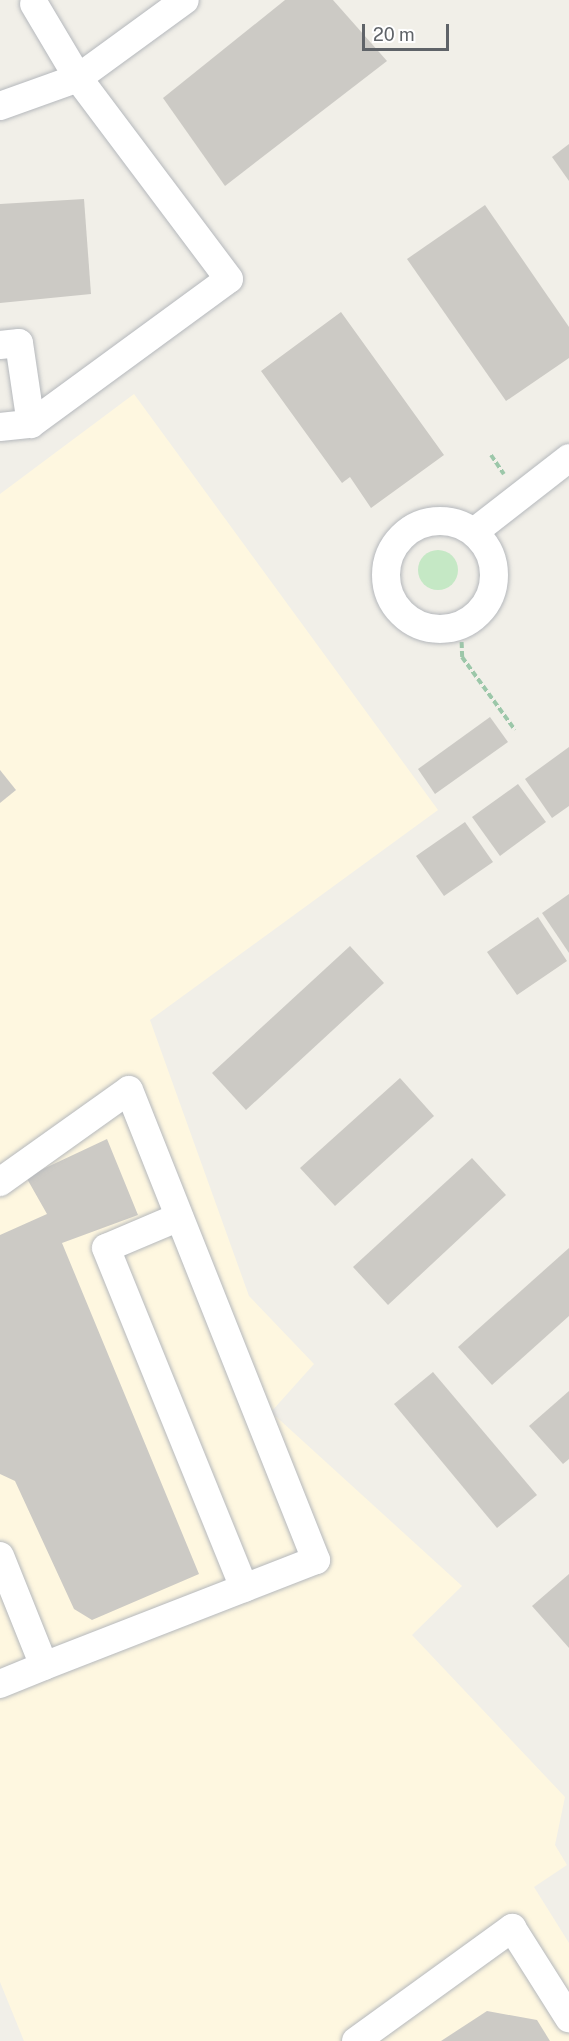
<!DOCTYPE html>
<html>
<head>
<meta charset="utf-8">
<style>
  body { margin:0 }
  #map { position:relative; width:569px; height:2041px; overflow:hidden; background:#f1efe8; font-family:"Public Sans",sans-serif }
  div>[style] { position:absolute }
  .commercial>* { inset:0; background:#fef7e0 }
  .green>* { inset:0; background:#c5e8c5 }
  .round { border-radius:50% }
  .building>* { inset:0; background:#cccac5 }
  .path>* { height:4px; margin-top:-2px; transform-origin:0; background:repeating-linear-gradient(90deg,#9cc7a9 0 6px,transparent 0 9px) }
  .roads { filter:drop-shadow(0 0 2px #b5b8bc) drop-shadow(0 0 2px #b5b8bc) }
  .minor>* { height:28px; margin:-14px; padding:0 14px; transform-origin:14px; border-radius:14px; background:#fff }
  .minor>.ring { margin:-14px; padding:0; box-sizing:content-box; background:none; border:28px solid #fff; border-radius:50% }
  span { translate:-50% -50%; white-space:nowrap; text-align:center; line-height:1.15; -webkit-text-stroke:4.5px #fff; paint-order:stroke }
  .scale { position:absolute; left:362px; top:24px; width:87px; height:27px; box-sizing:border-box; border:3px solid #5f6368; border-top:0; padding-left:8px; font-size:18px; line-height:21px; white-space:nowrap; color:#5f6368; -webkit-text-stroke:4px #fff; paint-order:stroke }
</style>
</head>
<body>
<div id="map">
  <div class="commercial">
    <i style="clip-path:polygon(134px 394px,438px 810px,150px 1020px,249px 1296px,314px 1364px,271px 1412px,462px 1586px,412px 1635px,565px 1797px,555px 1845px,567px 1865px,534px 1887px,569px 1943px,569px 2041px,24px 2041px,0 1982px,0 494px)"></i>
  </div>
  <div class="green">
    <i class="round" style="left:418px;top:550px;width:40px;height:40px"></i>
  </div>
  <div class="building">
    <i style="clip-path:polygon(285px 0,333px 0,387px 61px,225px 186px,163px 98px)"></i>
    <i style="clip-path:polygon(569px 144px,569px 181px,552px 157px)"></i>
    <i style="clip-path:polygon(84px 199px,91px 294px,0 303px,0 204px)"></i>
    <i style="clip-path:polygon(485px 205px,569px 327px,569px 358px,506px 401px,407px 259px)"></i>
    <i style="clip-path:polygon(341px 312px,444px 455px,371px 508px,350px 477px,342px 483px,261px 371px)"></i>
    <i style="clip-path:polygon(490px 717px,508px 742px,435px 794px,418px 769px)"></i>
    <i style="clip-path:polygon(569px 747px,569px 806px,552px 818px,525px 779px)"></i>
    <i style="clip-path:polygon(0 770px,16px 790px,0 803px)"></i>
    <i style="clip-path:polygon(518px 784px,546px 822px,500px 856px,472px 817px)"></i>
    <i style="clip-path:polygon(465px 822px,493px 862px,444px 896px,416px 856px)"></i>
    <i style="clip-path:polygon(569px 894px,569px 953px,542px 913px)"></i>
    <i style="clip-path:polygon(538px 917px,567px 961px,517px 995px,487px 952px)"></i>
    <i style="clip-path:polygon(350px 946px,384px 983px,246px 1110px,212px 1073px)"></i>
    <i style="clip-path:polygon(400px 1078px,434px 1116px,335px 1206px,300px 1168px)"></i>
    <i style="clip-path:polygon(107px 1139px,138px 1215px,62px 1243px,199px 1574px,92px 1620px,74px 1609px,15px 1481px,0 1474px,0 1235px,47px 1214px,26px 1177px)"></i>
    <i style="clip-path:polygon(472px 1158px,506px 1195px,388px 1305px,353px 1267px)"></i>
    <i style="clip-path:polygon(569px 1248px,569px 1316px,492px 1385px,458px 1347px)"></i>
    <i style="clip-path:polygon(433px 1372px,537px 1495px,497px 1528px,394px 1404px)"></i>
    <i style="clip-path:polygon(569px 1391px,569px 1459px,563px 1464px,529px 1426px)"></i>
    <i style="clip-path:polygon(569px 1574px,569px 1648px,532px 1606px)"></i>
    <i style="clip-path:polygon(487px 2011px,537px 2020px,550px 2041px,441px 2041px)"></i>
  </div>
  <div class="path">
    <i style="left:491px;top:455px;width:23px;rotate:56deg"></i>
    <i style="left:461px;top:624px;width:33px;rotate:88deg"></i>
    <i style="left:462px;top:657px;width:90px;rotate:54deg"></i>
  </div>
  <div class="roads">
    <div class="minor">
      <i style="left:0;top:106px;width:83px;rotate:-19.7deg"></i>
      <i style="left:78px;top:78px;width:86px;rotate:-120.7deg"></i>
      <i style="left:0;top:345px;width:19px;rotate:-6deg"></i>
      <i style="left:19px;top:343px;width:82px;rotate:81.6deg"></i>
      <i style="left:0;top:427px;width:31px;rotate:-6deg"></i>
      <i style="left:31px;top:424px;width:245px;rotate:-36.2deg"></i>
      <i style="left:229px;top:279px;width:251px;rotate:-126.9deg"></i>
      <i style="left:78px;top:78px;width:132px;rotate:-36.1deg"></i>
      <i class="ring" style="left:386px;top:521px;width:80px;height:80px"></i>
      <i style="left:474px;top:532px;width:120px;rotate:-37.9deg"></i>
      <i style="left:0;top:1182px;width:158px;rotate:-35.5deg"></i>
      <i style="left:129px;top:1090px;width:506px;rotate:68.3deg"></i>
      <i style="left:316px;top:1560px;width:292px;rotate:158.7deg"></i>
      <i style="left:179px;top:1217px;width:79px;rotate:157deg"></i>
      <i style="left:106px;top:1248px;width:367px;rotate:67.9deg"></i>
      <i style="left:0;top:1556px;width:118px;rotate:68.2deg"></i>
      <i style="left:44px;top:1666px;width:48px;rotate:157.8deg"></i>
      <i style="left:356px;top:2041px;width:193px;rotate:-35.9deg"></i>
      <i style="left:512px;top:1928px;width:107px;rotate:57.7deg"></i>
    </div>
  </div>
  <div class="scale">20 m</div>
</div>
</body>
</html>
